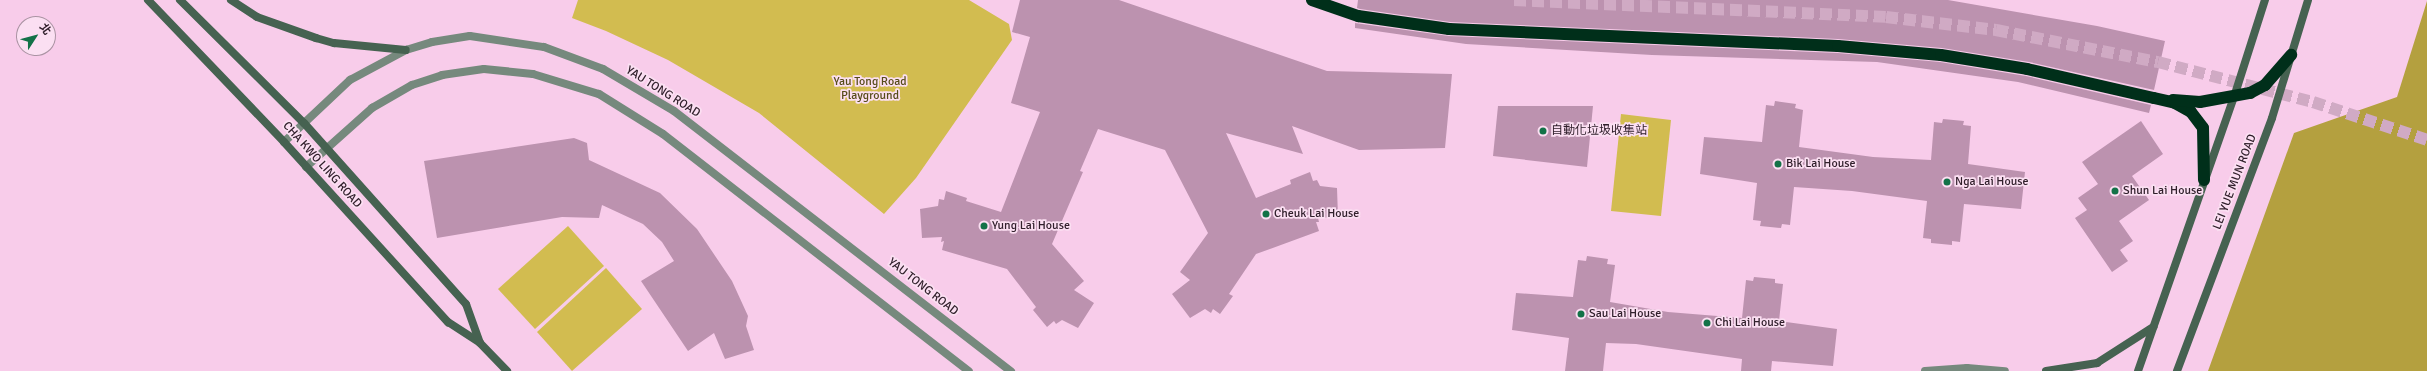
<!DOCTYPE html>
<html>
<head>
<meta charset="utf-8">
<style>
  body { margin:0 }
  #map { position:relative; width:2427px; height:371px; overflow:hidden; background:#f8ccea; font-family:Signika,"Noto Sans TC",sans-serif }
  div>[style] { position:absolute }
  .green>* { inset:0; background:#d2bc50 }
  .forest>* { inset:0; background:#b4a03f }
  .building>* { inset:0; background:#bc92af }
  .motorway-tunnel>* { height:12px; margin-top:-6px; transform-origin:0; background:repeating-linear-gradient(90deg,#d0aac4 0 12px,transparent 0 18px) }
  .tertiary>* { height:8px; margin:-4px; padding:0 4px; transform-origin:4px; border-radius:4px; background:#76897d }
  .secondary>* { height:8px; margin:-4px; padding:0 4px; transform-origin:4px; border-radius:4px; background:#466251 }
  .motorway>* { height:12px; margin:-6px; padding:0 6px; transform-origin:6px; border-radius:6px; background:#002f1a }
  .dots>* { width:11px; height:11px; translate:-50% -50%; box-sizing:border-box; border:2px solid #fbdff2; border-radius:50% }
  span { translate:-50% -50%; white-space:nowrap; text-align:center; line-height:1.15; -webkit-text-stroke:3.5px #fbdff2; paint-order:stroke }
  .park-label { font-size:12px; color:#564c19 }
  .street-label { font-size:12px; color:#31202c }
  .poi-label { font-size:12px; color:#31202c }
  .left { translate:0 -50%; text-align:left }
  .north { position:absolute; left:16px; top:16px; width:40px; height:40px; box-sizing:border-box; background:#fbdff2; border:1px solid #aa93a3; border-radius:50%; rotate:54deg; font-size:11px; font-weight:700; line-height:16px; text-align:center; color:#31202c }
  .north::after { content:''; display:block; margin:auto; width:14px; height:18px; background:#137248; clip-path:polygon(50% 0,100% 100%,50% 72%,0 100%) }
</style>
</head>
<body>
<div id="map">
  <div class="green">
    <i style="clip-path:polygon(578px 0,969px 0,1009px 24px,1012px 40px,916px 178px,884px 214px,759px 113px,668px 60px,606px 31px,572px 18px)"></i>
    <i style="clip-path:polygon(1621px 114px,1671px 120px,1661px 216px,1611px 211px)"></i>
    <i style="clip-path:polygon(568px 226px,604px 266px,535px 329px,498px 289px)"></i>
    <i style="clip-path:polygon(606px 268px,642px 309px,572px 371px,537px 332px)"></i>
  </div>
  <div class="forest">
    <i style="clip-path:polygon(2427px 1px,2427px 371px,2208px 371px,2294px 133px,2397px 97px)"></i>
  </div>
  <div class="building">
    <i style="clip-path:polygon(1020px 0,1119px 0,1327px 71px,1452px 74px,1445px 148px,1359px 150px,1292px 126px,1303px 154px,1226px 133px,1256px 198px,1291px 184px,1290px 180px,1310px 172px,1313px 181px,1317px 180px,1320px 186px,1337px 188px,1338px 217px,1318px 218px,1319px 222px,1316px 222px,1319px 231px,1256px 254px,1229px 294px,1233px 296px,1220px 314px,1213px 309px,1211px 313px,1205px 309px,1190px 318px,1172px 294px,1190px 280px,1180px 272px,1208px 233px,1165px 150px,1098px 129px,1080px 171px,1083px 172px,1052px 244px,1084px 281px,1074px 290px,1094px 303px,1078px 328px,1062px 320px,1056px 324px,1054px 321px,1047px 327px,1033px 310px,1036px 307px,1007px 269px,942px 250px,944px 241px,941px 242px,942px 237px,922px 238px,920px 209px,938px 206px,939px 199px,944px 200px,946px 191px,967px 198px,966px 201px,1001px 212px,1040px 112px,1011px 103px,1030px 37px,1012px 32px)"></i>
    <i style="clip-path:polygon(1358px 0,1948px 0,2097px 26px,2165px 41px,2154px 90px,2029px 62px,1942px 48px,1838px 39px,1450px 22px,1360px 9px,1357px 8px)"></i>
    <i style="clip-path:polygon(1355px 23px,1449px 36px,1838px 53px,1940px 62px,2026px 76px,2151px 105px,2149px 113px,2018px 82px,1877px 62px,1652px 55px,1466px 44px,1355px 28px)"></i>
    <i style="clip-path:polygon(1775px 101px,1796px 104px,1795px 108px,1803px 110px,1799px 147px,1873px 157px,1931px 160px,1934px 122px,1942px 123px,1943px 119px,1964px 121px,1963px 125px,1971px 126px,1968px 164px,2025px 172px,2021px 209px,1964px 204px,1960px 242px,1952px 241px,1952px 245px,1931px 243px,1931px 239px,1923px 238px,1927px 201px,1852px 191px,1794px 187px,1790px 225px,1782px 224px,1781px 228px,1760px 226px,1761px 221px,1753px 220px,1757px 183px,1700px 174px,1704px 137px,1762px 142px,1766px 105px,1774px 106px)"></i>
    <i style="clip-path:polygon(1498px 106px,1593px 106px,1587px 167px,1493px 156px)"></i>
    <i style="clip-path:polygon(2141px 121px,2163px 154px,2132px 176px,2149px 200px,2119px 221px,2133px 241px,2120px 250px,2128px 261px,2112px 272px,2075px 218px,2087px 210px,2078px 198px,2098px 184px,2082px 162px)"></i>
    <i style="clip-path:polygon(574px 138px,587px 143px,589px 160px,660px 193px,697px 229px,732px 281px,748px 316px,746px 326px,754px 350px,725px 359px,714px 333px,688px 351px,641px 281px,674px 261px,662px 242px,643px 224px,602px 205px,599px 218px,562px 217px,437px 238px,424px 161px)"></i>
    <i style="clip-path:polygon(1587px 256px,1608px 259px,1607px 264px,1615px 265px,1610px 302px,1668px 312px,1742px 318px,1746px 280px,1753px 281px,1754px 277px,1775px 279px,1775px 283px,1783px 284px,1779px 321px,1837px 329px,1833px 366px,1772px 361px,1771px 371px,1741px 371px,1742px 359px,1636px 344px,1606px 343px,1603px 371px,1565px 371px,1569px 338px,1512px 330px,1516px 293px,1573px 297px,1578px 260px,1586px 261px)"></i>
  </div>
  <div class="motorway-tunnel">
    <i style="left:1514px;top:0;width:372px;rotate:2.6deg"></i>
    <i style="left:1886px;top:17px;width:111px;rotate:6.7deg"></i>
    <i style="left:1996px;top:30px;width:165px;rotate:11.2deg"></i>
    <i style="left:2158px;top:62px;width:160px;rotate:14.5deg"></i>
    <i style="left:2313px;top:102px;width:120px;rotate:18.4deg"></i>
  </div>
  <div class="tertiary">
    <i style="left:284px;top:142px;width:91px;rotate:-43.2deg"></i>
    <i style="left:350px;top:80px;width:64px;rotate:-28.2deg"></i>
    <i style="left:406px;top:50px;width:27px;rotate:-17deg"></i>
    <i style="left:432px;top:42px;width:38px;rotate:-9deg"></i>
    <i style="left:470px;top:36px;width:75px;rotate:8.5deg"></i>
    <i style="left:544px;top:47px;width:63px;rotate:20.4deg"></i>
    <i style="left:603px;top:69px;width:82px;rotate:30.6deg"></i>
    <i style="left:674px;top:111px;width:426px;rotate:37.7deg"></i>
    <i style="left:306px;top:167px;width:89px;rotate:-41.8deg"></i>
    <i style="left:372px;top:108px;width:46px;rotate:-29.9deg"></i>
    <i style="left:412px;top:85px;width:32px;rotate:-18deg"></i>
    <i style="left:442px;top:75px;width:42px;rotate:-8.1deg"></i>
    <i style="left:484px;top:69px;width:49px;rotate:5.8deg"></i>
    <i style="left:533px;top:74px;width:69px;rotate:16.9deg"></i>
    <i style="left:599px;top:94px;width:75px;rotate:32deg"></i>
    <i style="left:663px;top:134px;width:387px;rotate:37.8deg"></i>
    <i style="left:1925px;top:371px;width:42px;rotate:-4.1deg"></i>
    <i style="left:1967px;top:368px;width:38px;rotate:5deg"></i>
  </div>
  <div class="secondary">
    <i style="left:148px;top:0;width:197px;rotate:46.2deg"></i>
    <i style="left:284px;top:142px;width:244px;rotate:47.7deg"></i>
    <i style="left:448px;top:322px;width:38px;rotate:33deg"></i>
    <i style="left:480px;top:343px;width:39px;rotate:46deg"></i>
    <i style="left:180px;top:0;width:175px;rotate:44.8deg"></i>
    <i style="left:304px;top:123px;width:243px;rotate:48.2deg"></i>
    <i style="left:466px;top:304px;width:41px;rotate:70.3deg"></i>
    <i style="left:231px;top:0;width:31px;rotate:33deg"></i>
    <i style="left:257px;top:17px;width:63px;rotate:19.6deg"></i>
    <i style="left:316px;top:38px;width:19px;rotate:16deg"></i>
    <i style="left:334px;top:43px;width:72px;rotate:5.6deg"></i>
    <i style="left:2046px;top:371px;width:52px;rotate:-8.9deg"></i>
    <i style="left:2097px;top:363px;width:67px;rotate:-32.7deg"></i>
    <i style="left:2138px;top:371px;width:290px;rotate:-70.7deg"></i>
    <i style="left:2234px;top:97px;width:102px;rotate:-72.3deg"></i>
    <i style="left:2177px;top:371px;width:270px;rotate:-69.4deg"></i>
    <i style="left:2272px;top:118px;width:123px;rotate:-73deg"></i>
  </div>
  <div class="motorway">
    <i style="left:1312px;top:0;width:49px;rotate:19.2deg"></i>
    <i style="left:1358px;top:16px;width:92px;rotate:8.1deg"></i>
    <i style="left:1449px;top:29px;width:389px;rotate:2.5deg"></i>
    <i style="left:1838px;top:46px;width:103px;rotate:5deg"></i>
    <i style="left:1941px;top:55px;width:87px;rotate:9.2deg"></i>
    <i style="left:2027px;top:69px;width:130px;rotate:12.9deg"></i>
    <i style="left:2154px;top:98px;width:22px;rotate:13deg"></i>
    <i style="left:2175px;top:103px;width:18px;rotate:29deg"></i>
    <i style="left:2191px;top:112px;width:20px;rotate:53deg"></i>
    <i style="left:2203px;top:128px;width:52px;rotate:88.9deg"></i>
    <i style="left:2173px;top:100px;width:27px;rotate:4deg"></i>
    <i style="left:2200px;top:102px;width:51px;rotate:-10.2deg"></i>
    <i style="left:2250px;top:93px;width:17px;rotate:-28deg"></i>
    <i style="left:2265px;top:85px;width:40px;rotate:-49deg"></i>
  </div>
  <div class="dots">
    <i style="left:1543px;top:131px;background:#137248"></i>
    <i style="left:1778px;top:164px;background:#137248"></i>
    <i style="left:1947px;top:182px;background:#137248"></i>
    <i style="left:2115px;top:191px;background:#137248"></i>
    <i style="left:1266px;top:214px;background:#137248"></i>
    <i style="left:984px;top:226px;background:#137248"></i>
    <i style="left:1581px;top:314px;background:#137248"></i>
    <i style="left:1707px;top:323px;background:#137248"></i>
  </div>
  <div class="park-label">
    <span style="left:870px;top:89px">Yau Tong Road<br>Playground</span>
  </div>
  <div class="street-label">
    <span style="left:663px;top:92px;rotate:32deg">YAU TONG ROAD</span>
    <span style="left:322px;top:165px;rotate:48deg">CHA KWO LING ROAD</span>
    <span style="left:2235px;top:182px;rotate:-69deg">LEI YUE MUN ROAD</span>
    <span style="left:923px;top:287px;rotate:38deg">YAU TONG ROAD</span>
  </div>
  <div class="poi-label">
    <span class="left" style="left:1551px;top:131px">自動化垃圾收集站</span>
    <span class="left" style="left:1786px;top:164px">Bik Lai House</span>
    <span class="left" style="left:1955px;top:182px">Nga Lai House</span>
    <span class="left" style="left:2123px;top:191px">Shun Lai House</span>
    <span class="left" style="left:1274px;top:214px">Cheuk Lai House</span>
    <span class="left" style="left:992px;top:226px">Yung Lai House</span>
    <span class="left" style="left:1589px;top:314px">Sau Lai House</span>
    <span class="left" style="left:1715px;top:323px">Chi Lai House</span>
  </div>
  <div class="north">北</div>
</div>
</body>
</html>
